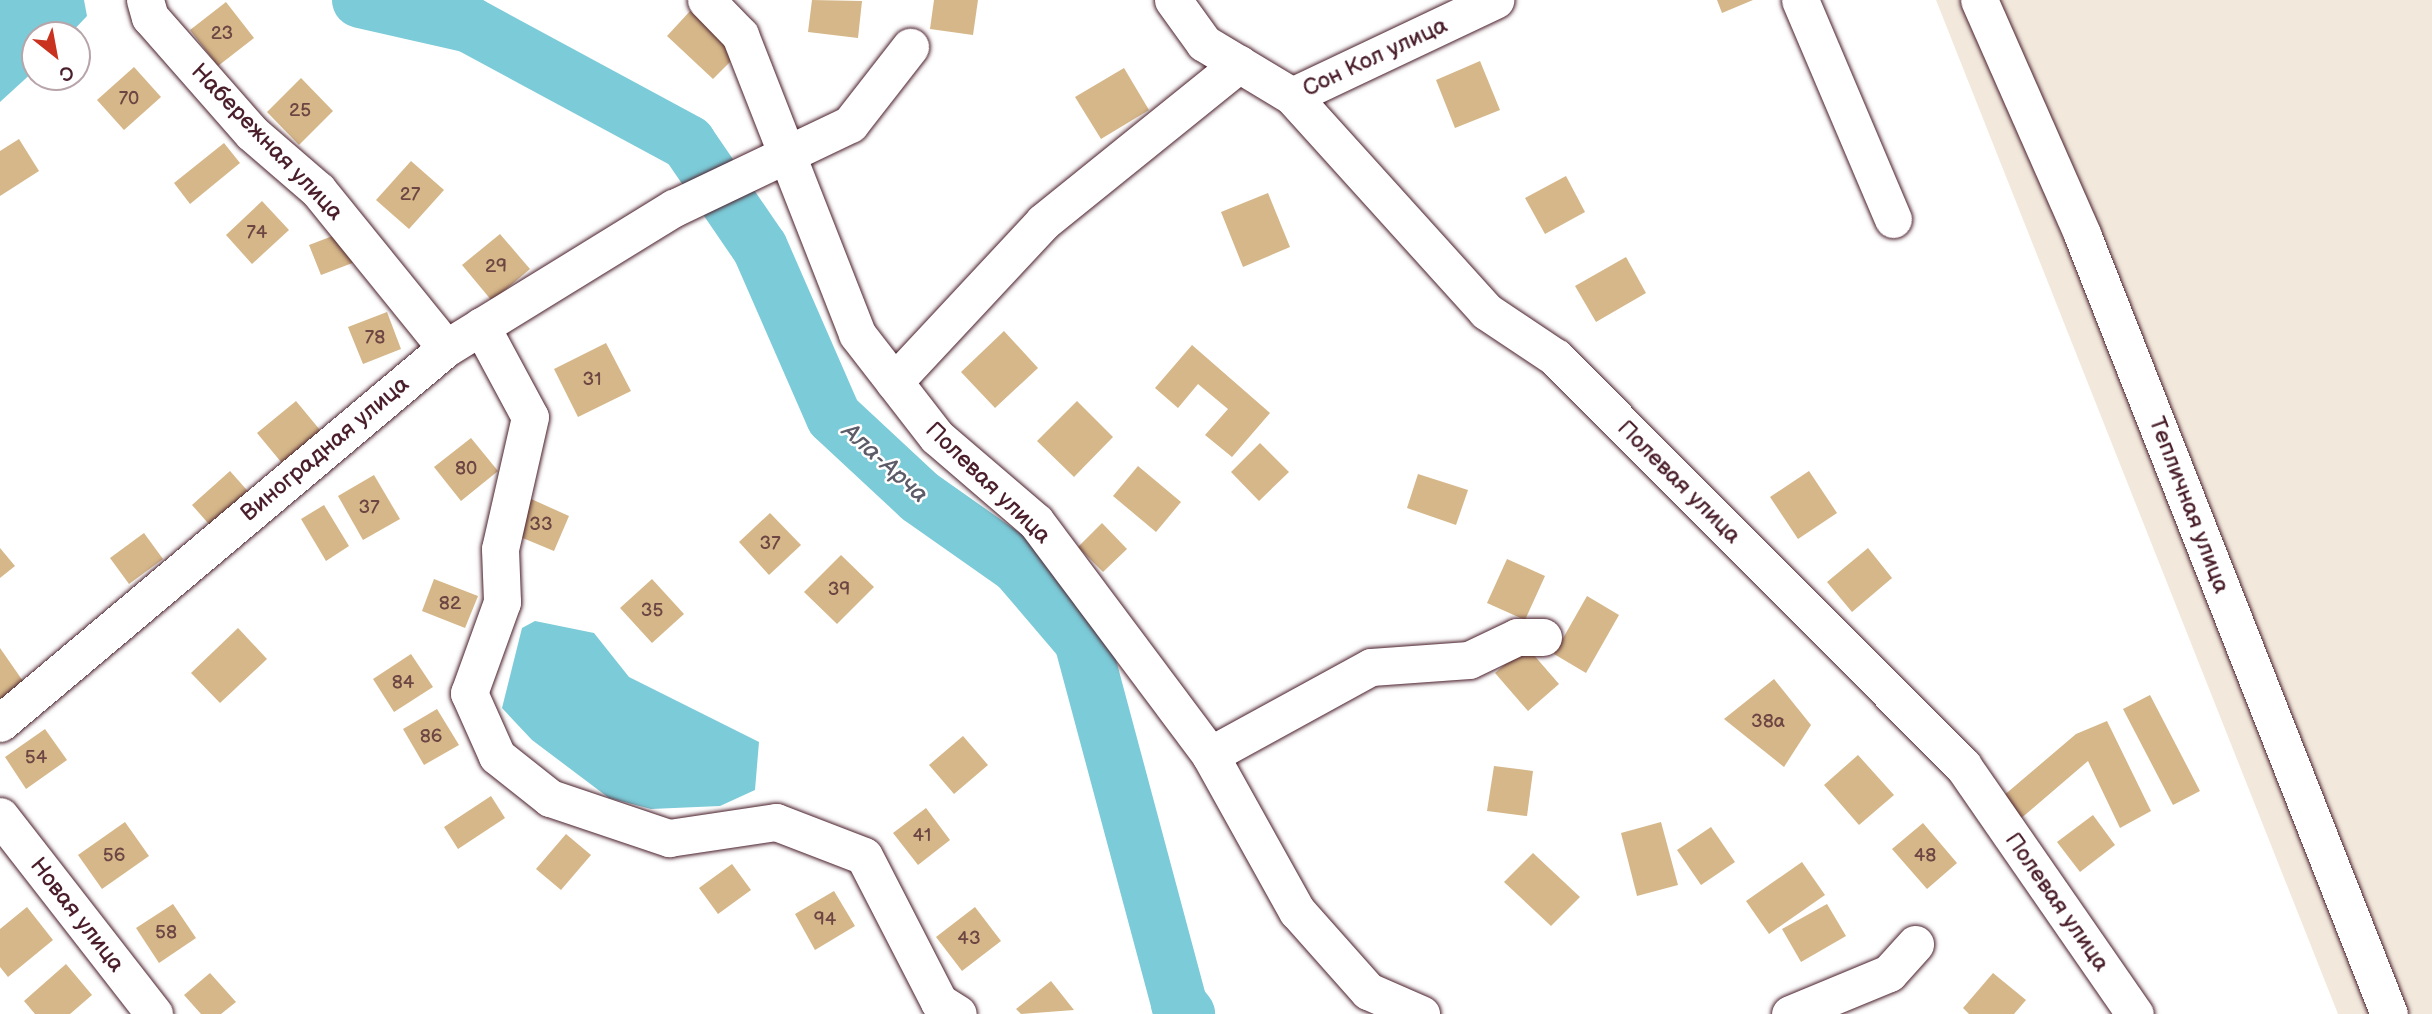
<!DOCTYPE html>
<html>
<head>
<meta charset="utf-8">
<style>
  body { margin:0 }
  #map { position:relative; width:2432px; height:1014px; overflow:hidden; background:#fff; font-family:"Balsamiq Sans",sans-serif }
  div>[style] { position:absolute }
  .built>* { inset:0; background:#f2e9dc }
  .water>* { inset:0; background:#7ccbd8 }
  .river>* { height:56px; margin:-28px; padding:0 28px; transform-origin:28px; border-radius:28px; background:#7ccbd8 }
  .building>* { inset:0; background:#d5b789 }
  .roads { filter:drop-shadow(0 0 2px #4a1f2b) drop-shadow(0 0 2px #4a1f2b) }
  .minor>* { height:37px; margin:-18.5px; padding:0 18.5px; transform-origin:18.5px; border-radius:18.5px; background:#fff }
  span { translate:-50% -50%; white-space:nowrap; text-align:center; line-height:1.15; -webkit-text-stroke:5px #fff; paint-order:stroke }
  .number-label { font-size:19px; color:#6d4542 }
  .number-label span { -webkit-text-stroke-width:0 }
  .street-label { font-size:23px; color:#4a1f2b }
  .water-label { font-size:24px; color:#5c5b68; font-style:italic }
  .north { position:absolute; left:21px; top:21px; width:70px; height:70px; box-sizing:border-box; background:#fff; border:2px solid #b7a5aa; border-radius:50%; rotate:149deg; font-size:19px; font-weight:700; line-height:28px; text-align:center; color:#4a1f2b }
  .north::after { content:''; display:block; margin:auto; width:24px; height:32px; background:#c8321e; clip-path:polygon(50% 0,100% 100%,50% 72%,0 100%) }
</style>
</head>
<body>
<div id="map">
  <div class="built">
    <i style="clip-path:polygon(1936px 0,2432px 0,2432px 1014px,2338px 1014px)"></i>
  </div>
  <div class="water">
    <i style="clip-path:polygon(0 0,84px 0,87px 16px,69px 35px,35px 35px,35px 70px,0 102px)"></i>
    <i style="clip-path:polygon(535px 621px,594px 633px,629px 677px,759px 742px,755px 790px,720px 806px,651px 809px,609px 798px,532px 740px,502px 708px,522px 628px)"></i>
  </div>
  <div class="river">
    <i style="left:360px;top:0;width:113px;rotate:12.8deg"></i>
    <i style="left:470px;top:25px;width:248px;rotate:28.4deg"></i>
    <i style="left:688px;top:143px;width:127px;rotate:55.6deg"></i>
    <i style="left:760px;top:248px;width:184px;rotate:66.4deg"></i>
    <i style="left:834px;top:417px;width:117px;rotate:42.9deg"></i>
    <i style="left:920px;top:497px;width:120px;rotate:35.1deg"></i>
    <i style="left:1018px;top:566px;width:99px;rotate:49.5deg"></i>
    <i style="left:1082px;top:641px;width:376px;rotate:75deg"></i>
    <i style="left:1179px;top:1004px;width:13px;rotate:51deg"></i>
  </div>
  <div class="building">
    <i style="clip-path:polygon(812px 0,862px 1px,858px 38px,808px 32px)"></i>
    <i style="clip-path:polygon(934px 0,978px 0,973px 35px,930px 29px)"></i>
    <i style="clip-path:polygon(1717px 0,1753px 0,1722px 13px)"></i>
    <i style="clip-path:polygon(226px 2px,254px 38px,218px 66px,190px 30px)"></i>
    <i style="clip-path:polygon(691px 10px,738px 54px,713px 79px,667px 36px)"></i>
    <i style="clip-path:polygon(1480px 61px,1500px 110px,1455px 128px,1436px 80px)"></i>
    <i style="clip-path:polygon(134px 67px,161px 97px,124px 130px,97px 100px)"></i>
    <i style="clip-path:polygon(1124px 68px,1149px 110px,1101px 139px,1075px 97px)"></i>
    <i style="clip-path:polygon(301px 78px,333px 111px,299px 145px,267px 112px)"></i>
    <i style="clip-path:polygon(19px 139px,39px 171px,0 196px,0 151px)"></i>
    <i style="clip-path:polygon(224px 143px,240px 163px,190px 204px,174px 183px)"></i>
    <i style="clip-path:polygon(411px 161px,444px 190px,409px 229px,376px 200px)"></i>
    <i style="clip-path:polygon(1566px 176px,1585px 212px,1545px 234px,1525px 198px)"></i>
    <i style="clip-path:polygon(1268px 193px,1290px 247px,1243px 267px,1221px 212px)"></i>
    <i style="clip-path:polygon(262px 201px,289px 230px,252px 264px,226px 235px)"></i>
    <i style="clip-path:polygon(343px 232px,355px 262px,321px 275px,309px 245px)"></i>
    <i style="clip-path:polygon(500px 234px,530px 269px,492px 301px,462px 265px)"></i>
    <i style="clip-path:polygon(1626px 257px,1646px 293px,1596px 322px,1575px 286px)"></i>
    <i style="clip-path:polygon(387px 312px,401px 349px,363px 364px,348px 327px)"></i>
    <i style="clip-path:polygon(1004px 331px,1038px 368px,995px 408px,961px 372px)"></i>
    <i style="clip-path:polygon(606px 343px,631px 391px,578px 417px,554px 369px)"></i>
    <i style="clip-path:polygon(1192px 345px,1270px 413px,1232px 457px,1205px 435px,1228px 409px,1198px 384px,1178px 408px,1155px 388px)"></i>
    <i style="clip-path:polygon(296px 401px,325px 436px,286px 468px,257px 433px)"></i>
    <i style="clip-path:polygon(1077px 401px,1113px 437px,1074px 477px,1037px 441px)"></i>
    <i style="clip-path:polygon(471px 438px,498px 471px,461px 501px,434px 467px)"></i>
    <i style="clip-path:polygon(1260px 443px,1289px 472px,1259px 501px,1231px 472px)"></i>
    <i style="clip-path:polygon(1138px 466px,1181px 502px,1156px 532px,1113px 496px)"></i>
    <i style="clip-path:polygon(230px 471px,253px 497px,215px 531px,192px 505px)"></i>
    <i style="clip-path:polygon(1809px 471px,1837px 513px,1798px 539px,1770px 497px)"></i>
    <i style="clip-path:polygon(1418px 474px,1468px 490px,1456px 525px,1407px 508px)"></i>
    <i style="clip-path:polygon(374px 475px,400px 519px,363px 540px,338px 496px)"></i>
    <i style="clip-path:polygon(529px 498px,569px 516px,554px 551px,513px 534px)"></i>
    <i style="clip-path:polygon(324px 505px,349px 546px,326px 561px,301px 519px)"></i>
    <i style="clip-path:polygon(770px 513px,801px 545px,769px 575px,739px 542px)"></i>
    <i style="clip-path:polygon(1102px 523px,1127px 549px,1103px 572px,1078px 547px)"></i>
    <i style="clip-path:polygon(144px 533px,163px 559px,129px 584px,110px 558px)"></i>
    <i style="clip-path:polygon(0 548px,15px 566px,0 578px)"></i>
    <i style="clip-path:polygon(1868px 548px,1892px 578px,1852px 612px,1827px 582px)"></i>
    <i style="clip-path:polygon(841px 555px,874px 587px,837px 624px,804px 592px)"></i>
    <i style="clip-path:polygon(1507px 559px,1545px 576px,1525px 620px,1487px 603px)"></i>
    <i style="clip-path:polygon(434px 579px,478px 596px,465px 628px,422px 611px)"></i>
    <i style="clip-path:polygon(652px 579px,684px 614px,652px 643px,620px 608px)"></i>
    <i style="clip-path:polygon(1587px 596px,1619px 615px,1586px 673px,1554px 654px)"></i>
    <i style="clip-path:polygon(238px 628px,267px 659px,220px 703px,191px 673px)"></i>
    <i style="clip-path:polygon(1526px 646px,1559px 684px,1528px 711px,1495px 673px)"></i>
    <i style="clip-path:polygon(0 648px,25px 684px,0 702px)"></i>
    <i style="clip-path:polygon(411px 654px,433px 687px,394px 712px,373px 679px)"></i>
    <i style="clip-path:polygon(1774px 679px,1811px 725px,1784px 767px,1724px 719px)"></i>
    <i style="clip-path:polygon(2150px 695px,2200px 791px,2173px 805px,2123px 709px)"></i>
    <i style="clip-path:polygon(437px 709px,459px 745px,424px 765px,403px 729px)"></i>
    <i style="clip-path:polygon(2107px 721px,2151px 811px,2120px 828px,2088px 761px,2019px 820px,2002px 797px,2076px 734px)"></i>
    <i style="clip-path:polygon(45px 729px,67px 760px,26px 789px,5px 757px)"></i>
    <i style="clip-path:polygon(963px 736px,988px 765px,954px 794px,929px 765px)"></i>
    <i style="clip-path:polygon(1858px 755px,1894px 795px,1859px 825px,1824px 785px)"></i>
    <i style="clip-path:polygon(1494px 766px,1533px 771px,1527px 816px,1487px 811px)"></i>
    <i style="clip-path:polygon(491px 796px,505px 818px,458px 849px,444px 827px)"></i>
    <i style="clip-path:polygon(926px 808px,950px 840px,918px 865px,893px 833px)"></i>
    <i style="clip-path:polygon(2093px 815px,2115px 845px,2080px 872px,2057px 842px)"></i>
    <i style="clip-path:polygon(125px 822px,149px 856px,102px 889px,78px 855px)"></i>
    <i style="clip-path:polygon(1661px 822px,1678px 885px,1637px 896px,1621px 833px)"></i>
    <i style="clip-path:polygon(1923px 823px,1957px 863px,1927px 889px,1892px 849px)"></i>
    <i style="clip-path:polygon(1711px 827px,1735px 862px,1701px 885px,1677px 850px)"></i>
    <i style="clip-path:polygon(566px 834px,591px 855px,561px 890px,536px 869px)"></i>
    <i style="clip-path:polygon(1533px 853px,1580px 897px,1551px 926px,1504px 882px)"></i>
    <i style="clip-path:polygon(1802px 862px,1825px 895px,1769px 934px,1746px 901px)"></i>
    <i style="clip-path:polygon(732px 864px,751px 890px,718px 914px,699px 888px)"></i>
    <i style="clip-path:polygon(834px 891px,855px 926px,815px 950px,795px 914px)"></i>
    <i style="clip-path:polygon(173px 904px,196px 938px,159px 963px,136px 928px)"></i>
    <i style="clip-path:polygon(1827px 904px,1846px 936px,1801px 962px,1782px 929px)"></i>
    <i style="clip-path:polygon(27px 907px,53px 940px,8px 977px,0 967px,0 929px)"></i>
    <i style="clip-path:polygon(975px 907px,1001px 941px,962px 971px,936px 937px)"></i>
    <i style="clip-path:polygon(66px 964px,92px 995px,70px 1014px,35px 1014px,24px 1001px)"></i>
    <i style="clip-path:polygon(210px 973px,236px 1002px,221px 1014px,201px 1014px,184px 995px)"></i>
    <i style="clip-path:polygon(1993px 973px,2026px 1000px,2014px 1014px,1969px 1014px,1963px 1008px)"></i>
    <i style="clip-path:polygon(1051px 981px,1074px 1010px,1021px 1014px,1016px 1009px)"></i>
  </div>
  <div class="roads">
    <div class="minor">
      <i style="left:145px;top:0;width:18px;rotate:74deg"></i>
      <i style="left:150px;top:17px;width:154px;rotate:48.7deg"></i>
      <i style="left:252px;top:133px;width:87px;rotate:40.8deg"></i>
      <i style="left:318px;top:190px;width:203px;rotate:51deg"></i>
      <i style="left:706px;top:0;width:49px;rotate:45.8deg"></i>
      <i style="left:740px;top:35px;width:321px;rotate:68.6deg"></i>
      <i style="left:857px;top:334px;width:130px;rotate:52.2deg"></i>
      <i style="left:937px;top:437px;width:130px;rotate:40.6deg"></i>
      <i style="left:1036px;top:522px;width:291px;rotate:53.2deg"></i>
      <i style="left:1210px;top:755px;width:179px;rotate:60.9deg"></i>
      <i style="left:1297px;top:911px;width:107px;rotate:48.4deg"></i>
      <i style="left:1368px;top:991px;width:58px;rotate:23.5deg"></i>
      <i style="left:1173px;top:0;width:53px;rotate:54.2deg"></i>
      <i style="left:1204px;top:43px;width:103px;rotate:31.1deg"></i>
      <i style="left:1292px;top:96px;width:290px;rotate:47.9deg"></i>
      <i style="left:1486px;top:311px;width:83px;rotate:33.7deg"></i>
      <i style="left:1555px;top:357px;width:578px;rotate:45.07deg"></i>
      <i style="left:1963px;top:766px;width:302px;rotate:55.3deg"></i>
      <i style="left:1800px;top:0;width:238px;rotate:67deg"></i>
      <i style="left:1979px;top:0;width:256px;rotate:66.2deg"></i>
      <i style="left:2082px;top:234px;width:838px;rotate:68.52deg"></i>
      <i style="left:1292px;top:96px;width:225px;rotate:-25.3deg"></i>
      <i style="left:481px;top:326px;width:103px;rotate:61.7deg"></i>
      <i style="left:530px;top:417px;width:135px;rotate:102.8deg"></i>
      <i style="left:500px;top:549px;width:53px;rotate:87.8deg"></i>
      <i style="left:502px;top:602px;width:97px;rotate:109.9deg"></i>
      <i style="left:469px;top:693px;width:69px;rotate:66deg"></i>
      <i style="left:497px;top:756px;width:68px;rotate:38.4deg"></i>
      <i style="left:550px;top:798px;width:126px;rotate:18.6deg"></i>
      <i style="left:669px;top:838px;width:108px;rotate:-8.5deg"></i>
      <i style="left:776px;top:822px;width:94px;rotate:21.1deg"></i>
      <i style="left:864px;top:856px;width:164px;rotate:62.8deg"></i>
      <i style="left:939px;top:1002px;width:22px;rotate:32deg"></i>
      <i style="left:894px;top:382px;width:219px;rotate:-47deg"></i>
      <i style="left:1043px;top:222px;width:252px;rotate:-38.9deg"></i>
      <i style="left:0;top:723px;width:583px;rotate:-40.06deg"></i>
      <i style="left:446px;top:348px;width:268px;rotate:-31.6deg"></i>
      <i style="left:674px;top:208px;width:195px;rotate:-25.5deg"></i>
      <i style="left:850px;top:124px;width:98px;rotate:-52.1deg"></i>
      <i style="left:1210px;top:755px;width:183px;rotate:-28.7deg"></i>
      <i style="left:1371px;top:667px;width:98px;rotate:-4.1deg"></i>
      <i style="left:1469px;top:660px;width:53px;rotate:-25.6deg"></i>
      <i style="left:1517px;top:637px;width:26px"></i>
      <i style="left:0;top:816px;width:251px;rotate:52.1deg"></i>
      <i style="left:1790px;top:1014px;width:107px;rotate:-22.5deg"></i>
      <i style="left:1889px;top:973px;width:39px;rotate:-48deg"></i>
    </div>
  </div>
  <div class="number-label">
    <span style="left:222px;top:34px">23</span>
    <span style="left:129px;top:99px">70</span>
    <span style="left:300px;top:111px">25</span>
    <span style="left:410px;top:195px">27</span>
    <span style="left:257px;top:233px">74</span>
    <span style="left:496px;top:267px">29</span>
    <span style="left:375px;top:338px">78</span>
    <span style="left:592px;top:380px">31</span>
    <span style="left:466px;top:469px">80</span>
    <span style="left:369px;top:508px">37</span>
    <span style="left:541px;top:525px">33</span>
    <span style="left:770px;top:544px">37</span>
    <span style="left:839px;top:590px">39</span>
    <span style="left:450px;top:604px">82</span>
    <span style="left:652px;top:611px">35</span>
    <span style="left:403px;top:683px">84</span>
    <span style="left:1768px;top:722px">38а</span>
    <span style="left:431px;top:737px">86</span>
    <span style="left:36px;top:758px">54</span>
    <span style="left:922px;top:836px">41</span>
    <span style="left:114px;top:856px">56</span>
    <span style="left:1925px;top:856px">48</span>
    <span style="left:825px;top:920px">94</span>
    <span style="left:166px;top:933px">58</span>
    <span style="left:969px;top:939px">43</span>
  </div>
  <div class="street-label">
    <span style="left:1375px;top:57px;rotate:-25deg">Сон Кол улица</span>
    <span style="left:267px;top:142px;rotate:46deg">Набережная улица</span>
    <span style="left:325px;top:449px;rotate:-40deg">Виноградная улица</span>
    <span style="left:1679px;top:482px;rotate:45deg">Полевая улица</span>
    <span style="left:988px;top:483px;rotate:44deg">Полевая улица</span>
    <span style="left:2189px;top:505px;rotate:69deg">Тепличная улица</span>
    <span style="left:2057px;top:902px;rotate:55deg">Полевая улица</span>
    <span style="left:77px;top:915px;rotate:52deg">Новая улица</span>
  </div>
  <div class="water-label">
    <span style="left:885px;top:463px;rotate:42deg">Ала-Арча</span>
  </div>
  <div class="north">С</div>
</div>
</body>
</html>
